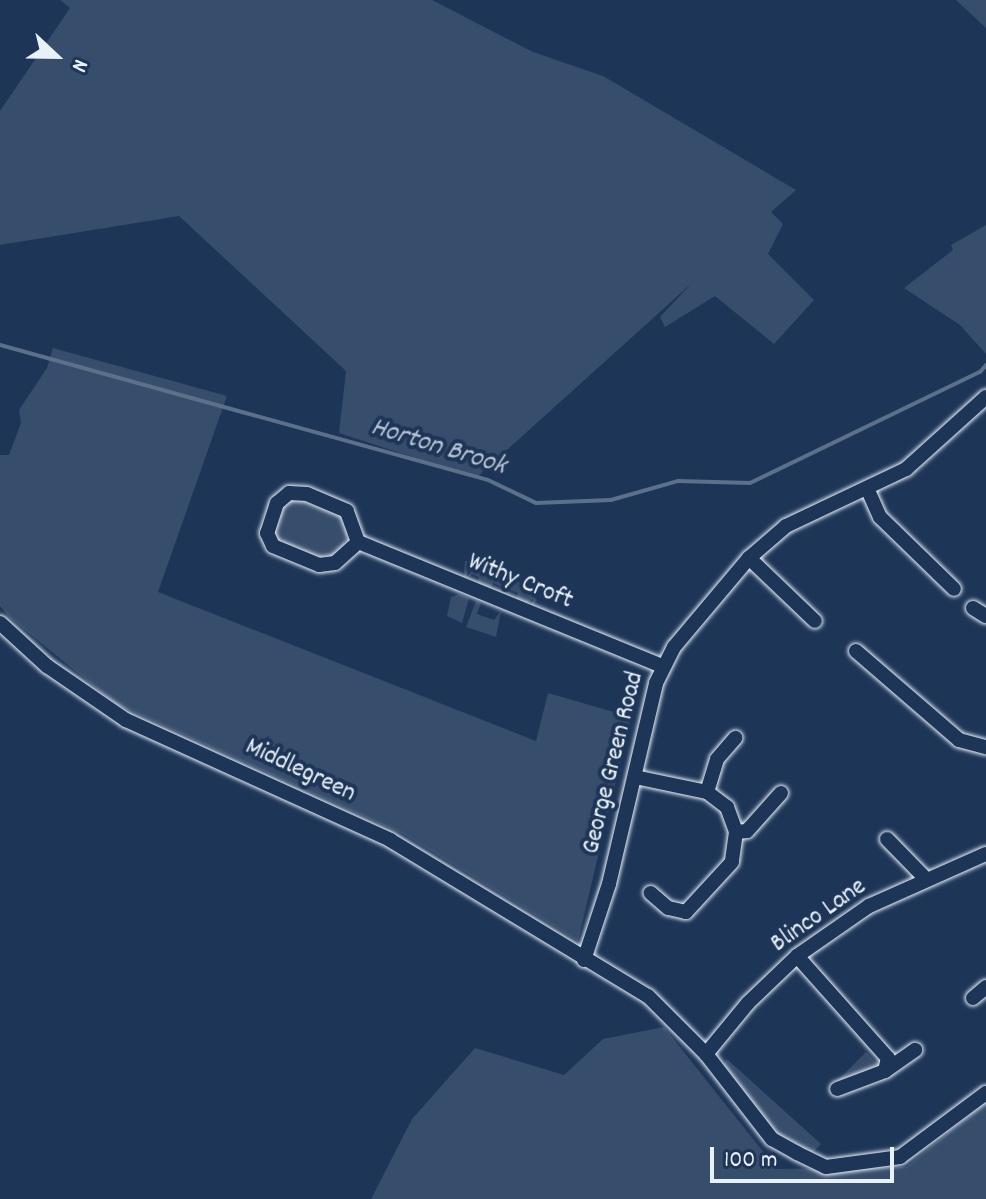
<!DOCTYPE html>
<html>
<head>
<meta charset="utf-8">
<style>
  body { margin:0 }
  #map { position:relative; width:986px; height:1199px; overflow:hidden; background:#1d3557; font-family:Dekko,sans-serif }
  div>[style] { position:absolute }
  .green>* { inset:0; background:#374d6c }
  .stream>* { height:4px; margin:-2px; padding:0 2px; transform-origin:2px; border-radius:2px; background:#5d7089 }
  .roads { filter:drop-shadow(0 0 2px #e8f1f8) drop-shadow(0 0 2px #e8f1f8) }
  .minor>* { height:14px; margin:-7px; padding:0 7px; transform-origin:7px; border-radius:7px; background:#1d3557 }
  span { translate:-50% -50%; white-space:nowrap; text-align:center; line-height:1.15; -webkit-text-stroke:8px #1d3557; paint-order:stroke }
  .street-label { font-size:26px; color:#e8f1f8 }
  .water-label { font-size:28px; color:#b7c4d1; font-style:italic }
  .north { position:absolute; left:16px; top:16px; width:80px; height:80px; -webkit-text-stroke:6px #1d3557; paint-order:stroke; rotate:112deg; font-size:22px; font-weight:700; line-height:32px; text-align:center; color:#e8f1f8 }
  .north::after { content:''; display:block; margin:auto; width:28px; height:36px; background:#e8f1f8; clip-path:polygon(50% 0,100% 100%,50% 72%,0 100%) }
  .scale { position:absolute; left:710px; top:1147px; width:184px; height:36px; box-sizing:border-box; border:4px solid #e8f1f8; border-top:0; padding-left:10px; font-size:24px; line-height:28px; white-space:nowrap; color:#e8f1f8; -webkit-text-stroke:6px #1d3557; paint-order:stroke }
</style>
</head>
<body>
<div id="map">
  <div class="green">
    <i style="clip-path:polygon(60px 0,432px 0,533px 52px,603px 76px,796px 190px,771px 212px,783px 224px,768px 254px,814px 300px,774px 344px,715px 296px,665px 327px,660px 317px,692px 283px,476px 478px,339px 433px,346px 371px,179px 216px,0 245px,0 111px,70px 8px)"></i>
    <i style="clip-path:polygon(956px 0,986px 0,986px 28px)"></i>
    <i style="clip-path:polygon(986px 225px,986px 354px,960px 325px,904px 288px,953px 250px,951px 245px)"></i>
    <i style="clip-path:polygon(53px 348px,227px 396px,158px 592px,536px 741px,548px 693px,631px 717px,578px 941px,403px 834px,116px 704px,8px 616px,0 606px,0 455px,9px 455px,21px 423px,19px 410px,47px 368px)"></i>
    <i style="clip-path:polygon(298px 499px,344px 518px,348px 532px,341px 555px,327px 563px,282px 548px,272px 530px,285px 502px)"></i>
    <i style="clip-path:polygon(473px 560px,523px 584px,537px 600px,530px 610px,533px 599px,523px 607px,515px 604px,518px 593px,493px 583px,487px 593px,476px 588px,479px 577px,472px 574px,463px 582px,465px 561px)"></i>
    <i style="clip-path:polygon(459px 594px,469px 598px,462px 623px,447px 616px,451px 597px)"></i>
    <i style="clip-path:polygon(476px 601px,481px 603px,477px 614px,494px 620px,501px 611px,496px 637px,466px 627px)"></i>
    <i style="clip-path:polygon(664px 1027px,777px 1169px,906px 1167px,986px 1102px,986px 1199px,371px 1199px,412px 1119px,475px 1048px,564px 1075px,603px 1039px)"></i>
    <i style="clip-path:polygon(866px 1052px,877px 1063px,875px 1069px,837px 1081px)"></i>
    <i style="clip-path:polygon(727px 1059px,821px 1144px,810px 1155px,776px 1139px,720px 1070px)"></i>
  </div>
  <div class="stream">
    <i style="left:0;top:345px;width:506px;rotate:15.46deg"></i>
    <i style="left:488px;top:480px;width:53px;rotate:25.6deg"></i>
    <i style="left:536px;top:503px;width:75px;rotate:-2.3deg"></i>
    <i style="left:611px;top:500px;width:70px;rotate:-15.8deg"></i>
    <i style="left:678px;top:481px;width:72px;rotate:1.6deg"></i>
    <i style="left:750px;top:483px;width:255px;rotate:-25.8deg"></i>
    <i style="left:980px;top:372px;width:9px;rotate:-49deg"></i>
  </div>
  <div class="roads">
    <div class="minor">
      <i style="left:867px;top:488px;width:32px;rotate:66deg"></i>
      <i style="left:880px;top:517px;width:103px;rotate:44.2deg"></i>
      <i style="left:358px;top:542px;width:33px;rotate:-110deg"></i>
      <i style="left:347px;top:511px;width:43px;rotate:-157deg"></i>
      <i style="left:307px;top:494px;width:18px;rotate:-177deg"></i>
      <i style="left:289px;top:493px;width:16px;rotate:140deg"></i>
      <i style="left:277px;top:503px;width:32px;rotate:108deg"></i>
      <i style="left:267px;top:533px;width:14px;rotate:65deg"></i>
      <i style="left:273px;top:546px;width:50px;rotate:22.4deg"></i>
      <i style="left:319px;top:565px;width:16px;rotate:-7deg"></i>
      <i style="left:335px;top:563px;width:31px;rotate:-42deg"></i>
      <i style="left:358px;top:542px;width:328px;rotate:22.2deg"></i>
      <i style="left:749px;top:558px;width:91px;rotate:43.7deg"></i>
      <i style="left:973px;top:608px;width:15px;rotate:32deg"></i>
      <i style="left:0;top:623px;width:64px;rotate:42.5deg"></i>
      <i style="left:47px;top:666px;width:96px;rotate:34.4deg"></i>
      <i style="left:126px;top:720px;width:290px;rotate:24.4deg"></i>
      <i style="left:390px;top:840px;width:301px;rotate:31.2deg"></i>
      <i style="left:648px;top:996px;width:82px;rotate:45deg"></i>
      <i style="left:706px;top:1054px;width:108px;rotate:52.2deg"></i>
      <i style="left:772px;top:1139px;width:29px;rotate:29deg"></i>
      <i style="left:797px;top:1153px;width:32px;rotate:26deg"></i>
      <i style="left:826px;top:1167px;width:75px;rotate:-7.7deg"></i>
      <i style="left:900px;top:1157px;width:107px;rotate:-36.7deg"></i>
      <i style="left:856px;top:651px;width:136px;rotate:40.8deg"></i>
      <i style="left:959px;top:740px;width:28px;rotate:15deg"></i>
      <i style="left:635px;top:777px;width:74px;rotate:11.8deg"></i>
      <i style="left:707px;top:792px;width:25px;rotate:37deg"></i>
      <i style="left:727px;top:807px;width:27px;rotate:70deg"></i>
      <i style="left:736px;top:832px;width:30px;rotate:98deg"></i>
      <i style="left:732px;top:862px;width:68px;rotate:132.6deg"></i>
      <i style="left:686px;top:912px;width:18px;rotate:-167deg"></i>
      <i style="left:668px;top:908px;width:23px;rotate:-139deg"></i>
      <i style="left:707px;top:792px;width:34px;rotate:-73deg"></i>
      <i style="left:717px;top:759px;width:28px;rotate:-49deg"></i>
      <i style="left:736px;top:832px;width:11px;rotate:-5deg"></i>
      <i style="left:747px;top:831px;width:51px;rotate:-48.2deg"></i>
      <i style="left:887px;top:839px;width:56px;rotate:45.7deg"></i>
      <i style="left:797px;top:956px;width:137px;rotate:48.3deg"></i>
      <i style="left:888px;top:1058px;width:13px;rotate:103deg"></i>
      <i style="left:885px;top:1071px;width:51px;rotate:159.4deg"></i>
      <i style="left:584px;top:960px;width:80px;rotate:-71.8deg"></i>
      <i style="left:609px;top:884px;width:206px;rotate:-76.8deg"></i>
      <i style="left:656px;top:683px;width:40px;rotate:-63.4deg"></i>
      <i style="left:674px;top:647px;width:116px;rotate:-49.9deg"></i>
      <i style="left:749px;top:558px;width:49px;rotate:-40.9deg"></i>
      <i style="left:786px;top:526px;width:133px;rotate:-25.4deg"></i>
      <i style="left:906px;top:469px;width:108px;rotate:-42deg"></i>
      <i style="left:973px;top:998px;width:17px;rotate:-40deg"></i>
      <i style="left:706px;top:1054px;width:66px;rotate:-50.5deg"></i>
      <i style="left:748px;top:1003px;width:68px;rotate:-43.8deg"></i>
      <i style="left:797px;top:956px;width:88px;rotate:-34.8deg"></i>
      <i style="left:869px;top:906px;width:128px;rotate:-24deg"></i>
      <i style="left:885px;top:1071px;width:37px;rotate:-35deg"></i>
    </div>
  </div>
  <div class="street-label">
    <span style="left:520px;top:582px;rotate:22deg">Withy Croft</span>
    <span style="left:614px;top:763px;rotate:-76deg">George Green Road</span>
    <span style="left:300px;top:771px;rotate:25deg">Middlegreen</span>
    <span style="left:819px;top:916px;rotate:-35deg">Blinco Lane</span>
  </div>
  <div class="water-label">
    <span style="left:438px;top:448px;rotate:17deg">Horton Brook</span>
  </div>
  <div class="north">N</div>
  <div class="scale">100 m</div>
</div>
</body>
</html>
